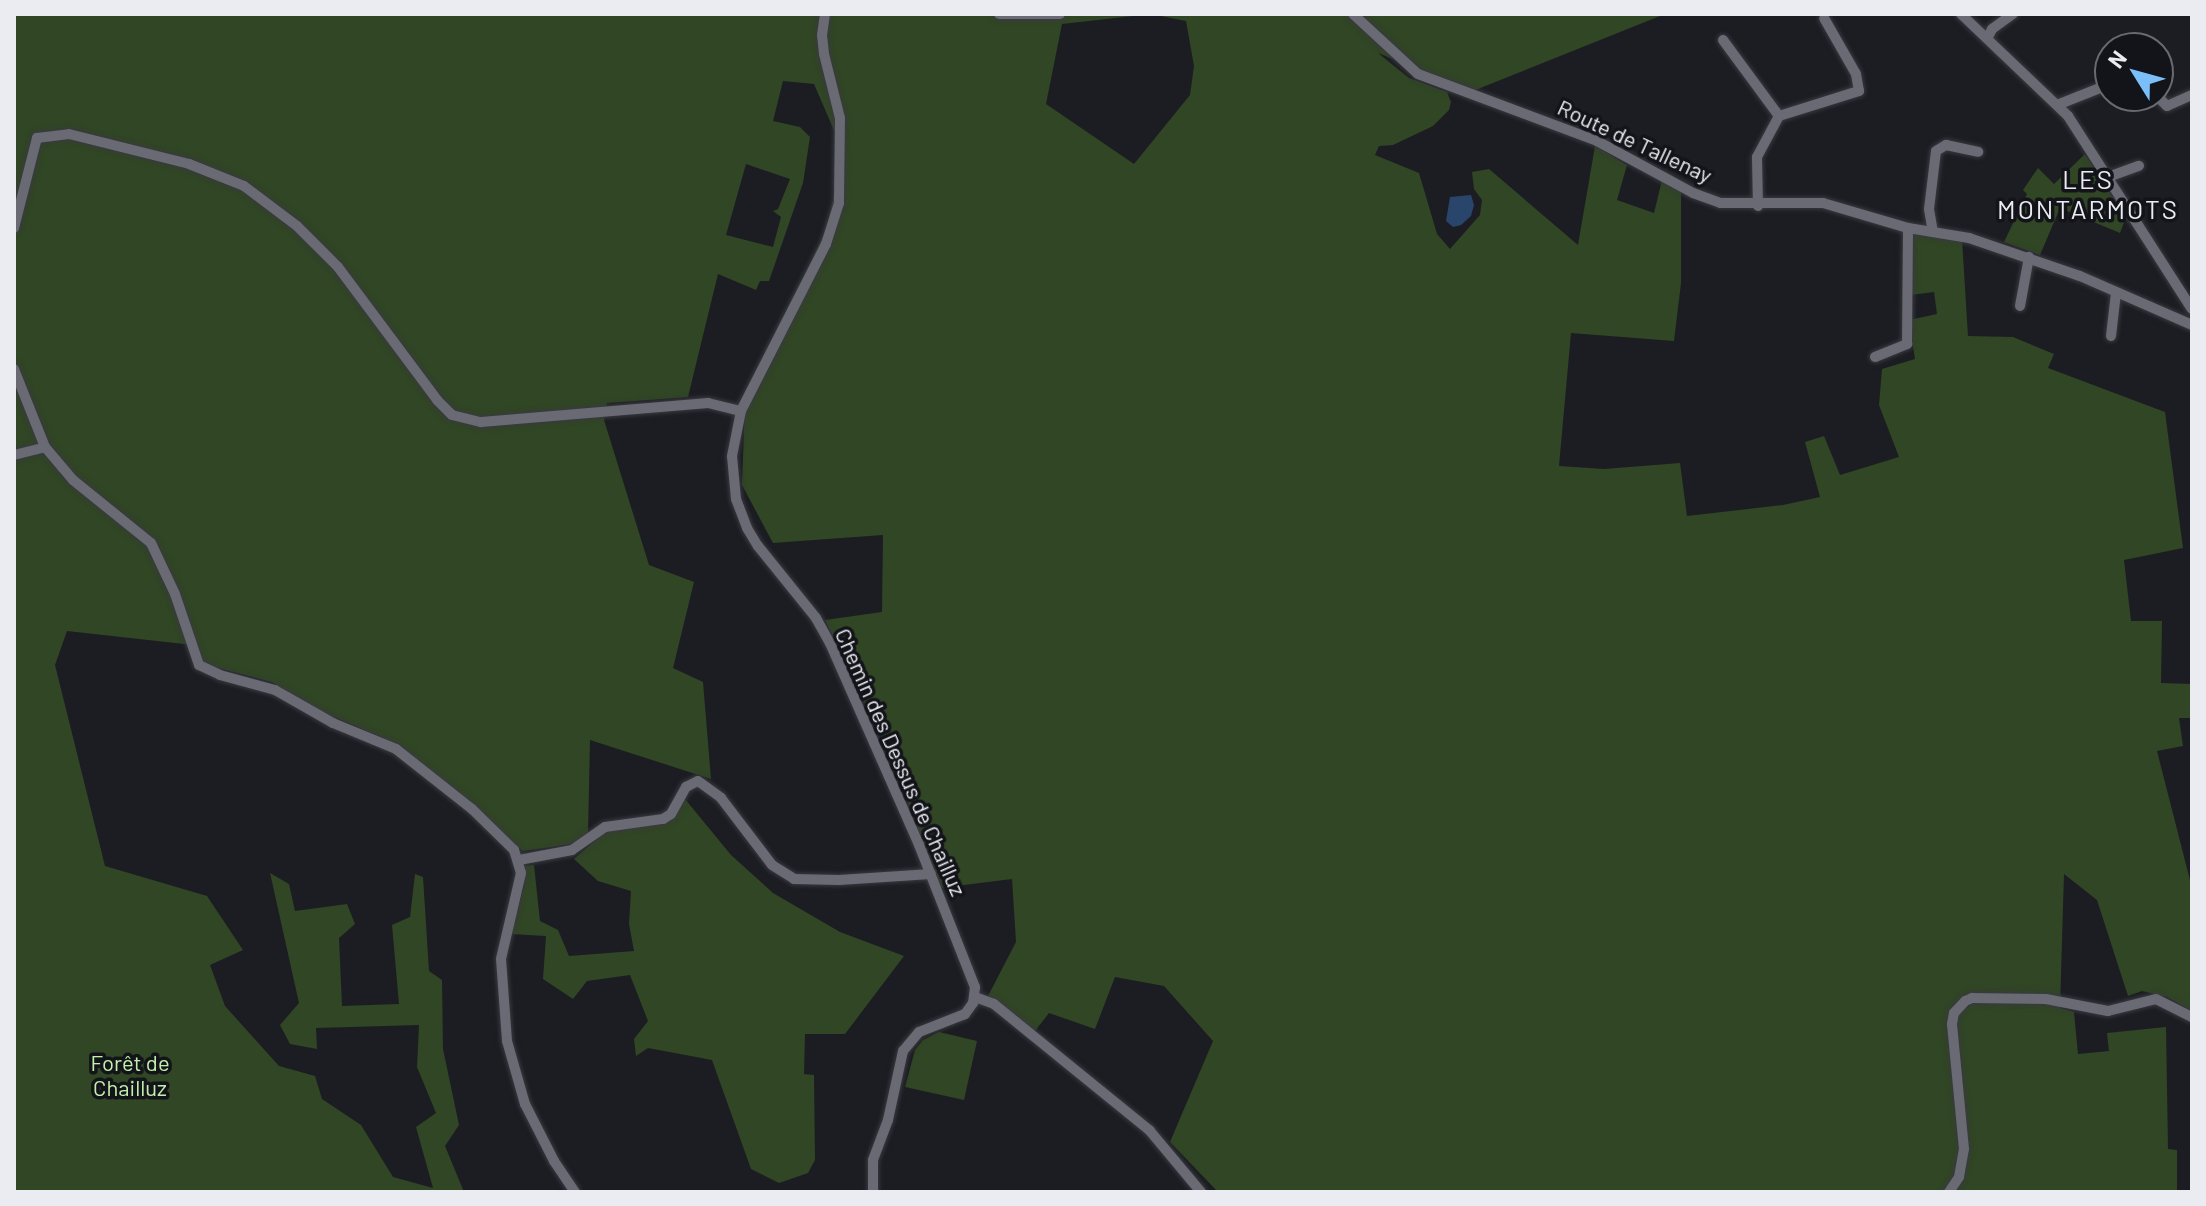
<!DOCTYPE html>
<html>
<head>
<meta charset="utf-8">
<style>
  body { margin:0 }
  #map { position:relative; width:2206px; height:1206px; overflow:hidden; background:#1c1d23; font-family:Barlow,sans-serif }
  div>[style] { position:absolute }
  .green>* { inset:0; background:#304624 }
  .water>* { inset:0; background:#29456b }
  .roads { filter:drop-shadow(0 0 2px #39393f) drop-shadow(0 0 2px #39393f) }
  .minor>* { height:10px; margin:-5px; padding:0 5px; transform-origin:5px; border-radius:5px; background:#696a73 }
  span { translate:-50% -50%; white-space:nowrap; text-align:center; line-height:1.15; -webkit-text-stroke:7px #13131a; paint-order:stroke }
  .street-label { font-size:22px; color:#ebecf1 }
  .park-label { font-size:22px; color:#c2f0aa }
  .quarter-label { font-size:26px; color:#ebecf1; letter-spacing:2px }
  .frame { position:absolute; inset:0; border:16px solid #ebecf1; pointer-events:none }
  .north { position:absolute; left:2094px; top:32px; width:80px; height:80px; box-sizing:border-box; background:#13131a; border:2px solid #696a70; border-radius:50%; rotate:307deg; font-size:22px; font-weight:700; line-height:32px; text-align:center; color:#ebecf1 }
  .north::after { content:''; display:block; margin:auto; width:28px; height:36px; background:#7abff8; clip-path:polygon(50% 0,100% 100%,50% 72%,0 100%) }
</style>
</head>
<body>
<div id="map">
  <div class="green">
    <i style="clip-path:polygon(evenodd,14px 14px,1665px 14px,1473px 91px,1378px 53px,1409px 78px,1447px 92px,1451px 102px,1449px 110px,1433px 126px,1393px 145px,1379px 146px,1375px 155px,1419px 173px,1437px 234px,1450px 249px,1480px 215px,1482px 200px,1474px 189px,1472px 172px,1489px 169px,1578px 245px,1595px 146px,1627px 165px,1617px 200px,1654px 213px,1662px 180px,1681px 190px,1681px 283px,1674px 341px,1571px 333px,1559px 466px,1604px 469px,1680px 463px,1687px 516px,1783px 505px,1820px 497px,1805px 442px,1824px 436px,1840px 475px,1899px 457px,1879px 405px,1882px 369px,1915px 359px,1909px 320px,1937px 314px,1934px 292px,1910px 295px,1911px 234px,1962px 239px,1968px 336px,2013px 337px,2054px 354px,2048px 368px,2165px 412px,2183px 548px,2124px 560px,2131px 621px,2162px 621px,2161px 683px,2192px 684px,2192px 718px,2179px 718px,2183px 746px,2157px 751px,2192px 888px,2192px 1011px,2167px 997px,2142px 991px,2128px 996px,2097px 900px,2064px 874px,2060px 1008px,2074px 1012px,2078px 1054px,2109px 1051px,2107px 1033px,2166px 1027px,2168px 1149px,2177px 1150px,2177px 1192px,1218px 1192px,1170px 1142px,1213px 1041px,1164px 986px,1115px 977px,1095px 1029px,1049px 1013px,1035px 1031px,988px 996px,1016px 942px,1012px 879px,940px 888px,893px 762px,825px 620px,882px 612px,883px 535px,773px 543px,742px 485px,745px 404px,827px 227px,834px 194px,836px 135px,814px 84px,783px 81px,773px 121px,800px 127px,810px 137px,803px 183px,769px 281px,760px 281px,756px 290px,718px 274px,688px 397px,607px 403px,604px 420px,649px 565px,694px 582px,673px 668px,703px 682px,711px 779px,590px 740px,588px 834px,579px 843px,523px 851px,393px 742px,318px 710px,272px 682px,203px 664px,193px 645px,67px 631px,55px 665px,105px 866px,207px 896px,243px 950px,210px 965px,225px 1006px,279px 1066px,315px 1076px,322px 1099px,361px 1125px,393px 1177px,433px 1188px,416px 1127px,436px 1113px,417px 1067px,419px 1025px,316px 1028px,317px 1049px,290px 1044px,280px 1025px,299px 1003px,270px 873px,289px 884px,295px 911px,347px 904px,355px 924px,339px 938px,342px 1006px,399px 1004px,392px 925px,410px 917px,415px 874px,423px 877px,429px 971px,442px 980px,443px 1049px,459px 1125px,445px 1146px,464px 1192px,14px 1192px,14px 14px,1151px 14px,1186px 21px,1194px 66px,1190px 95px,1134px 164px,1046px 104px,1062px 24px,1151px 14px,14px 14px,746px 164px,790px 179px,778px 209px,773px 211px,781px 217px,773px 247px,726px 235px,746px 164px)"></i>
    <i style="clip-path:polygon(2085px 154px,2126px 217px,2120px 233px,2060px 208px,2040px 255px,2004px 242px,2027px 194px,2023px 190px,2038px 168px,2054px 184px)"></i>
    <i style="clip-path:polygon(685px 799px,731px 855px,773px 893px,840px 932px,904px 956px,845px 1034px,805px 1034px,804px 1074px,814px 1075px,815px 1160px,808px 1173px,779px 1183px,751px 1169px,712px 1060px,648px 1048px,636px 1056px,634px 1039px,648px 1021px,630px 975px,587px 981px,573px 999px,543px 979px,546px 936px,511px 934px,524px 886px,525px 866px,534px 865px,540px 921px,558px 930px,569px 956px,634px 951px,629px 924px,631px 891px,598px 881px,574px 859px,606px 831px,668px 822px)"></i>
    <i style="clip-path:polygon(939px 1032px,977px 1041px,964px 1100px,905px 1087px,915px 1050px,923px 1040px)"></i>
  </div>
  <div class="water">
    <i style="clip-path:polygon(1471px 195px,1474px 205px,1471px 216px,1461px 225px,1453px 227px,1446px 221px,1450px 197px)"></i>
  </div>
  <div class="roads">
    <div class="minor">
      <i style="left:825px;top:14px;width:21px;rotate:98deg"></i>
      <i style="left:822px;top:35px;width:19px;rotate:84deg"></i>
      <i style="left:824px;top:54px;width:66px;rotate:76deg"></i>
      <i style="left:840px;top:118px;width:85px;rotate:90.7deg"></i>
      <i style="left:839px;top:203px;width:43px;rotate:107.6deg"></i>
      <i style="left:826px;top:244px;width:187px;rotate:117deg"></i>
      <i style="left:741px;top:411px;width:46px;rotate:101.3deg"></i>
      <i style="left:732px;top:456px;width:43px;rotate:84.7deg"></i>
      <i style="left:736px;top:499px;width:31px;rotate:69deg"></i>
      <i style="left:747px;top:528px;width:21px;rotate:59deg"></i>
      <i style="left:758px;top:546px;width:92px;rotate:51.1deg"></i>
      <i style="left:816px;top:618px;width:29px;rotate:61deg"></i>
      <i style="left:830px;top:643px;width:221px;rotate:66.2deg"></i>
      <i style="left:919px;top:845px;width:153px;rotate:68.5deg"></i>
      <i style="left:975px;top:987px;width:16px;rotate:97deg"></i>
      <i style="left:973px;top:1003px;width:14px;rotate:126deg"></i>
      <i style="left:965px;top:1014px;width:49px;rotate:158.6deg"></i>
      <i style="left:919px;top:1032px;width:25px;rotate:130deg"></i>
      <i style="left:903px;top:1051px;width:71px;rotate:102.3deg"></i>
      <i style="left:888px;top:1120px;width:43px;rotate:110.6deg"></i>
      <i style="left:873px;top:1160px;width:32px;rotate:90deg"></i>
      <i style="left:999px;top:14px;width:61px"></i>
      <i style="left:1353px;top:14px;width:88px;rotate:42.7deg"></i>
      <i style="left:1418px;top:74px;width:191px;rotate:20.5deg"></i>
      <i style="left:1597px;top:141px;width:109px;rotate:28.4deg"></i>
      <i style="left:1693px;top:193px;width:29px;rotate:20deg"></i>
      <i style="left:1720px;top:203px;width:103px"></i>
      <i style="left:1823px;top:203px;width:89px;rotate:16.4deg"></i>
      <i style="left:1908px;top:228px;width:62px;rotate:9.3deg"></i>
      <i style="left:1969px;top:238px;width:117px;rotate:18.9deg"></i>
      <i style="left:2080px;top:276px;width:122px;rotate:23.6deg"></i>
      <i style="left:1961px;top:14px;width:148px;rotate:43.6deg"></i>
      <i style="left:2068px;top:116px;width:229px;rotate:57.3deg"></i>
      <i style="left:1988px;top:37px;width:9px;rotate:-63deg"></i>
      <i style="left:1992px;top:29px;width:26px;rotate:-36deg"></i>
      <i style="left:1723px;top:40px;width:94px;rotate:53.6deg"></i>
      <i style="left:2157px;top:96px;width:14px;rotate:45deg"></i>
      <i style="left:2167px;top:106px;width:27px;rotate:-24deg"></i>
      <i style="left:2057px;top:105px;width:57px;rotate:-21.6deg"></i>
      <i style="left:1779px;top:116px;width:84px;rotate:-17.4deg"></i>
      <i style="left:1859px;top:91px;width:17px;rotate:-100deg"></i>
      <i style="left:1856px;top:74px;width:64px;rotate:-119.7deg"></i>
      <i style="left:2108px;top:177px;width:33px;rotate:-20deg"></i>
      <i style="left:1758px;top:206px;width:49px;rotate:-91.2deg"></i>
      <i style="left:1757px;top:157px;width:47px;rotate:-61.8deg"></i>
      <i style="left:14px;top:228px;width:93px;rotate:-75.7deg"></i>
      <i style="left:37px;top:138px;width:32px;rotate:-7deg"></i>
      <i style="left:69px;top:134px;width:124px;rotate:14deg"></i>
      <i style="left:189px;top:164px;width:59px;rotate:21.8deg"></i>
      <i style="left:244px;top:186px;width:66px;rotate:37deg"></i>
      <i style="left:297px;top:226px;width:58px;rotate:45deg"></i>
      <i style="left:338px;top:267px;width:166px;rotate:53.3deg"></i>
      <i style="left:437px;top:400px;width:21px;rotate:45deg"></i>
      <i style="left:452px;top:415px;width:30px;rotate:14deg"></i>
      <i style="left:481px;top:422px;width:228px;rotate:-4.8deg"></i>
      <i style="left:708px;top:403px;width:34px;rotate:14deg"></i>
      <i style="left:1933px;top:232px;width:23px;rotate:-100deg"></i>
      <i style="left:1929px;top:209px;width:58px;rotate:-83.1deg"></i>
      <i style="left:1936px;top:151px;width:12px;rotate:-31deg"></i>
      <i style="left:1946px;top:145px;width:33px;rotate:12deg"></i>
      <i style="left:2020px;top:306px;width:50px;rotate:-79.6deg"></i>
      <i style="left:2111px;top:336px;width:43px;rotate:-83.4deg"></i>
      <i style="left:1875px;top:357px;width:35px;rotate:-22deg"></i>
      <i style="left:1907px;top:344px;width:116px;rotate:-89.5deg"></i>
      <i style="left:14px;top:369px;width:84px;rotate:68.3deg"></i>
      <i style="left:45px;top:447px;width:43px;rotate:49.7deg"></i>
      <i style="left:73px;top:480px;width:100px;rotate:38.9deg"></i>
      <i style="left:151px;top:543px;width:56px;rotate:64.8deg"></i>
      <i style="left:175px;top:594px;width:75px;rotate:71.3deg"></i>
      <i style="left:199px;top:665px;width:23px;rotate:25deg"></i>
      <i style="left:220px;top:675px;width:57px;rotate:15.3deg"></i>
      <i style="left:275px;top:690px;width:67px;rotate:29.6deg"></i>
      <i style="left:333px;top:723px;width:68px;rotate:22.4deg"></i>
      <i style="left:396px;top:749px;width:97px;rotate:38.3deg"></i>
      <i style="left:472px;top:809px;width:59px;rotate:44.3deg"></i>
      <i style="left:514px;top:850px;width:24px;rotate:73deg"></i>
      <i style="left:521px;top:873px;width:88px;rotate:103.1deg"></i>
      <i style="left:501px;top:959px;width:82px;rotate:85.8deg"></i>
      <i style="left:507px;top:1041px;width:66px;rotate:74.1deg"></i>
      <i style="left:525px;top:1104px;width:64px;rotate:63deg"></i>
      <i style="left:554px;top:1161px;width:37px;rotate:56deg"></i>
      <i style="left:14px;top:455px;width:32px;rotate:-14deg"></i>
      <i style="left:519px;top:860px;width:54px;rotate:-10.7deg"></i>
      <i style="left:572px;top:850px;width:40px;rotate:-34.9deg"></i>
      <i style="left:605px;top:827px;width:59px;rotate:-7.9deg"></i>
      <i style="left:663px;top:819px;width:9px;rotate:-32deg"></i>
      <i style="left:671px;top:814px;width:31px;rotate:-61deg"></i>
      <i style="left:686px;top:787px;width:13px;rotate:-27deg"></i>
      <i style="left:698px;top:781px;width:29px;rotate:36deg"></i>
      <i style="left:721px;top:798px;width:84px;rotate:52.7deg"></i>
      <i style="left:772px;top:865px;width:26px;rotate:32deg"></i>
      <i style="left:794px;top:879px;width:45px;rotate:1.3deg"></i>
      <i style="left:839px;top:880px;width:92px;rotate:-3.7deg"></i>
      <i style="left:975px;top:997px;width:20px;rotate:20deg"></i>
      <i style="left:994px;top:1004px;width:201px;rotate:39.1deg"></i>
      <i style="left:1150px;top:1131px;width:80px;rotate:50.1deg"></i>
      <i style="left:1949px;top:1192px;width:18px;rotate:-56deg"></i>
      <i style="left:1959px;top:1177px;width:28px;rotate:-80deg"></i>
      <i style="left:1964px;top:1149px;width:126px;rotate:-95.5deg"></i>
      <i style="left:1952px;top:1024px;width:11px;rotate:-80deg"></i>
      <i style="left:1954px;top:1013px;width:16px;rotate:-47deg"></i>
      <i style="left:1965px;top:1001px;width:8px;rotate:-23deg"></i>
      <i style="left:1972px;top:998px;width:74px;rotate:0.8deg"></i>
      <i style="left:2046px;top:999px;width:63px;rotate:11deg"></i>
      <i style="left:2108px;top:1011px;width:49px;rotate:-14deg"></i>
      <i style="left:2156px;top:999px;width:40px;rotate:26.6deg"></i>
    </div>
  </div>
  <div class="street-label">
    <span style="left:1635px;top:141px;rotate:25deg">Route de Tallenay</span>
    <span style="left:901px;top:762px;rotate:66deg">Chemin des Dessus de Chailluz</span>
  </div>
  <div class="park-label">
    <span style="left:130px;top:1075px">Forêt de<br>Chailluz</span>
  </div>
  <div class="quarter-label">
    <span style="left:2088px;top:194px">LES<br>MONTARMOTS</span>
  </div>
  <div class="frame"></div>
  <div class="north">N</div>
</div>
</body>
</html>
